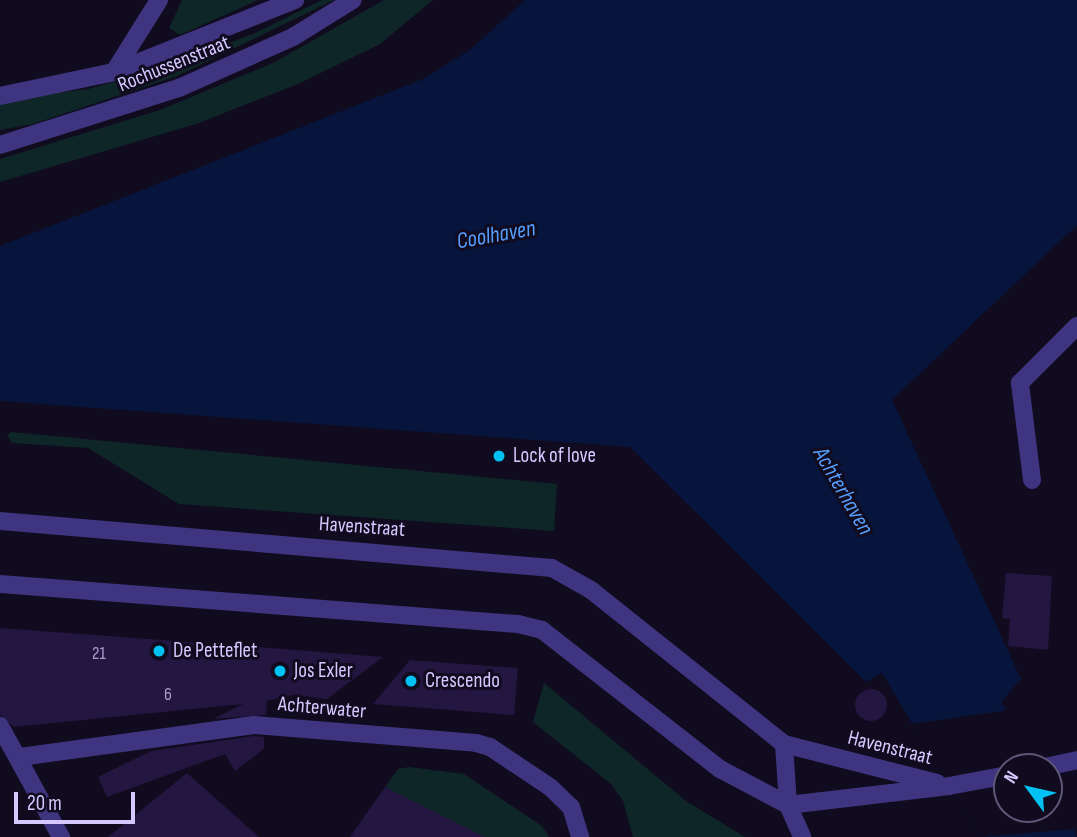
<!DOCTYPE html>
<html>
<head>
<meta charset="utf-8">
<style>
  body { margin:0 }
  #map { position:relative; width:1077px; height:837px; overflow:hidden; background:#100b1e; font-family:"Sofia Sans Condensed",sans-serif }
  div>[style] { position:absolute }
  .green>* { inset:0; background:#0e2628 }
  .water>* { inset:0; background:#07143b }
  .pier>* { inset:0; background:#100b1e }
  .building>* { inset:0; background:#231640 }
  .round { border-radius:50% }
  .minor>* { height:18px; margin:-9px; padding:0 9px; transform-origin:9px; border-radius:9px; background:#3f347f }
  .dots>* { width:19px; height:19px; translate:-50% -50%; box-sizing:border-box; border:4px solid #100b1e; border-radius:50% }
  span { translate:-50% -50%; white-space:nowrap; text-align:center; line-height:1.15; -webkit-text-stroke:6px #100b1e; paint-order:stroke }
  .number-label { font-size:18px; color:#a89ccf }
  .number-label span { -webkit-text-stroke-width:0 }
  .street-label { font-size:21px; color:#d4c8ff }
  .poi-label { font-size:21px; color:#d4c8ff }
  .left { translate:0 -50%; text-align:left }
  .water-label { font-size:23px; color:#569fff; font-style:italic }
  .north { position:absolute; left:993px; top:753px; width:70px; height:70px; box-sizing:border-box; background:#100b1e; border:2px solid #5e5778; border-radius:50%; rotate:303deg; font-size:19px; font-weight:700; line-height:28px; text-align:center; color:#d4c8ff }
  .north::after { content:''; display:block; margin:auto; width:24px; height:32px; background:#00c1f3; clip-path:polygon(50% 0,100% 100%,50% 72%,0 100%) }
  .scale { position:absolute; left:14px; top:792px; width:121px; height:32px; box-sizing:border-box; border:4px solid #d4c8ff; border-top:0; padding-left:9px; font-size:21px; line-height:24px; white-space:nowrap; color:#d4c8ff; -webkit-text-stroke:5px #100b1e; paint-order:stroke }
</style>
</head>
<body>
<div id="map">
  <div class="green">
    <i style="clip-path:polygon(182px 0,258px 0,180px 35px,169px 28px)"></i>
    <i style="clip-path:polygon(322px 0,334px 0,177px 76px,33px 124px,0 130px,0 100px,88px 89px,162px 68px,253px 34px)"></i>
    <i style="clip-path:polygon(384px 0,433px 0,380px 44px,298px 84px,196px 124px,0 182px,0 159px,160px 110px,273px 63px)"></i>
    <i style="clip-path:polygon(11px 432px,557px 484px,554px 531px,179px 504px,88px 448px,12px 443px,7px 435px)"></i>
    <i style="clip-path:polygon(544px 683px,686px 801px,745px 837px,633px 837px,623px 801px,611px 784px,533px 722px)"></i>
    <i style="clip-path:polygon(409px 767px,464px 774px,542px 826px,549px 837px,480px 837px,385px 787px,398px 769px)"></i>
  </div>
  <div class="water">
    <i style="clip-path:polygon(525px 0,1077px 0,1077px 225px,892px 400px,1021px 679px,1001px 702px,1039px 767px,1007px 767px,1007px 809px,1049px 809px,1049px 783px,1077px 837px,979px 837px,882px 673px,866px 682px,630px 447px,0 401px,0 246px,423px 79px,471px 49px)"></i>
  </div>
  <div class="pier">
    <i style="clip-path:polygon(1010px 710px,1043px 767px,1007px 767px,1007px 809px,1049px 809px,1050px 780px,1077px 829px,979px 837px,912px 724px)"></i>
  </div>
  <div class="building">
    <i style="clip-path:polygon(1006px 573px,1052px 576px,1048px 650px,1008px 646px,1010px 619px,1002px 618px)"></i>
    <i style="clip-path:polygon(0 628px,271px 648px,383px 657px,327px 699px,293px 695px,267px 701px,266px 715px,213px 719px,243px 704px,14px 727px,0 715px)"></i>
    <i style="clip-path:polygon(410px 660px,518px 668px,514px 715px,373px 704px)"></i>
    <i class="round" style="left:855px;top:689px;width:32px;height:32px"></i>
    <i style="clip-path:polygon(254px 736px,264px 737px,264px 749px,235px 771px,225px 754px,107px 797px,98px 777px,151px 751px)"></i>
    <i style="clip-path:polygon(187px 773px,259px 837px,108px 837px)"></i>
    <i style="clip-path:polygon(385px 787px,485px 837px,350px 837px)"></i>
  </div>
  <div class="minor">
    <i style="left:114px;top:72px;width:85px;rotate:-58deg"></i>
    <i style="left:0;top:96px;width:116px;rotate:-11.9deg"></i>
    <i style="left:114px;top:72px;width:195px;rotate:-21.7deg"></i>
    <i style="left:0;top:145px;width:188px;rotate:-17.7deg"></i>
    <i style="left:179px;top:88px;width:125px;rotate:-24.1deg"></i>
    <i style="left:293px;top:37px;width:70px;rotate:-31.7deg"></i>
    <i style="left:1032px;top:480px;width:98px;rotate:-97.1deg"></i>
    <i style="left:1020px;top:383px;width:81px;rotate:-45deg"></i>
    <i style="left:0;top:521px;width:554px;rotate:4.87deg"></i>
    <i style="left:552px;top:568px;width:45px;rotate:29.4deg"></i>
    <i style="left:591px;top:590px;width:247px;rotate:38.6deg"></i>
    <i style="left:784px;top:744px;width:158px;rotate:14.3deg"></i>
    <i style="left:0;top:584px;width:520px;rotate:4.42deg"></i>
    <i style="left:518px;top:624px;width:25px;rotate:14deg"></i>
    <i style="left:542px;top:630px;width:226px;rotate:38deg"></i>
    <i style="left:720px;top:769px;width:77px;rotate:27.9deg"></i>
    <i style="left:788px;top:805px;width:162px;rotate:-6.7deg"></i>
    <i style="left:949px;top:786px;width:59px;rotate:-10.7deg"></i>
    <i style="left:0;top:726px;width:127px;rotate:61.2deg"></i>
    <i style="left:784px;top:744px;width:61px;rotate:86.2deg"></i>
    <i style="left:788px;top:805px;width:35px;rotate:66deg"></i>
    <i style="left:20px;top:757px;width:236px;rotate:-7.8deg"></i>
    <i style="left:254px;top:725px;width:223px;rotate:4.6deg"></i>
    <i style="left:476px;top:743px;width:15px;rotate:16deg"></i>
    <i style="left:490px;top:747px;width:72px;rotate:33.7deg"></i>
    <i style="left:550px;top:787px;width:29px;rotate:44deg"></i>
    <i style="left:571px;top:807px;width:31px;rotate:73deg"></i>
    <i style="left:1045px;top:767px;width:33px;rotate:-12deg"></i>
  </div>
  <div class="dots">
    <i style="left:499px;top:456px;background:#00c1f3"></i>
    <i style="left:159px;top:651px;background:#00c1f3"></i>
    <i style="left:280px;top:671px;background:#00c1f3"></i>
    <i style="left:411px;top:681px;background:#00c1f3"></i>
  </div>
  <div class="number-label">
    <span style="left:99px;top:654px">21</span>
    <span style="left:168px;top:695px">6</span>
  </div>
  <div class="street-label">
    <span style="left:174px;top:64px;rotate:-22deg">Rochussenstraat</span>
    <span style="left:362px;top:527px;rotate:4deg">Havenstraat</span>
    <span style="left:322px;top:708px;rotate:5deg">Achterwater</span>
    <span style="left:890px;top:748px;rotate:14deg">Havenstraat</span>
  </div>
  <div class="poi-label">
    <span class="left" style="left:513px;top:456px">Lock of love</span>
    <span class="left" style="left:173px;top:651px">De Petteflet</span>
    <span class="left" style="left:294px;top:671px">Jos Exler</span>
    <span class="left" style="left:425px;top:681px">Crescendo</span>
  </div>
  <div class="water-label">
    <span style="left:496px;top:235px;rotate:-10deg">Coolhaven</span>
    <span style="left:843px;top:491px;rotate:60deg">Achterhaven</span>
  </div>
  <div class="north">N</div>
  <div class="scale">20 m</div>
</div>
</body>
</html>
